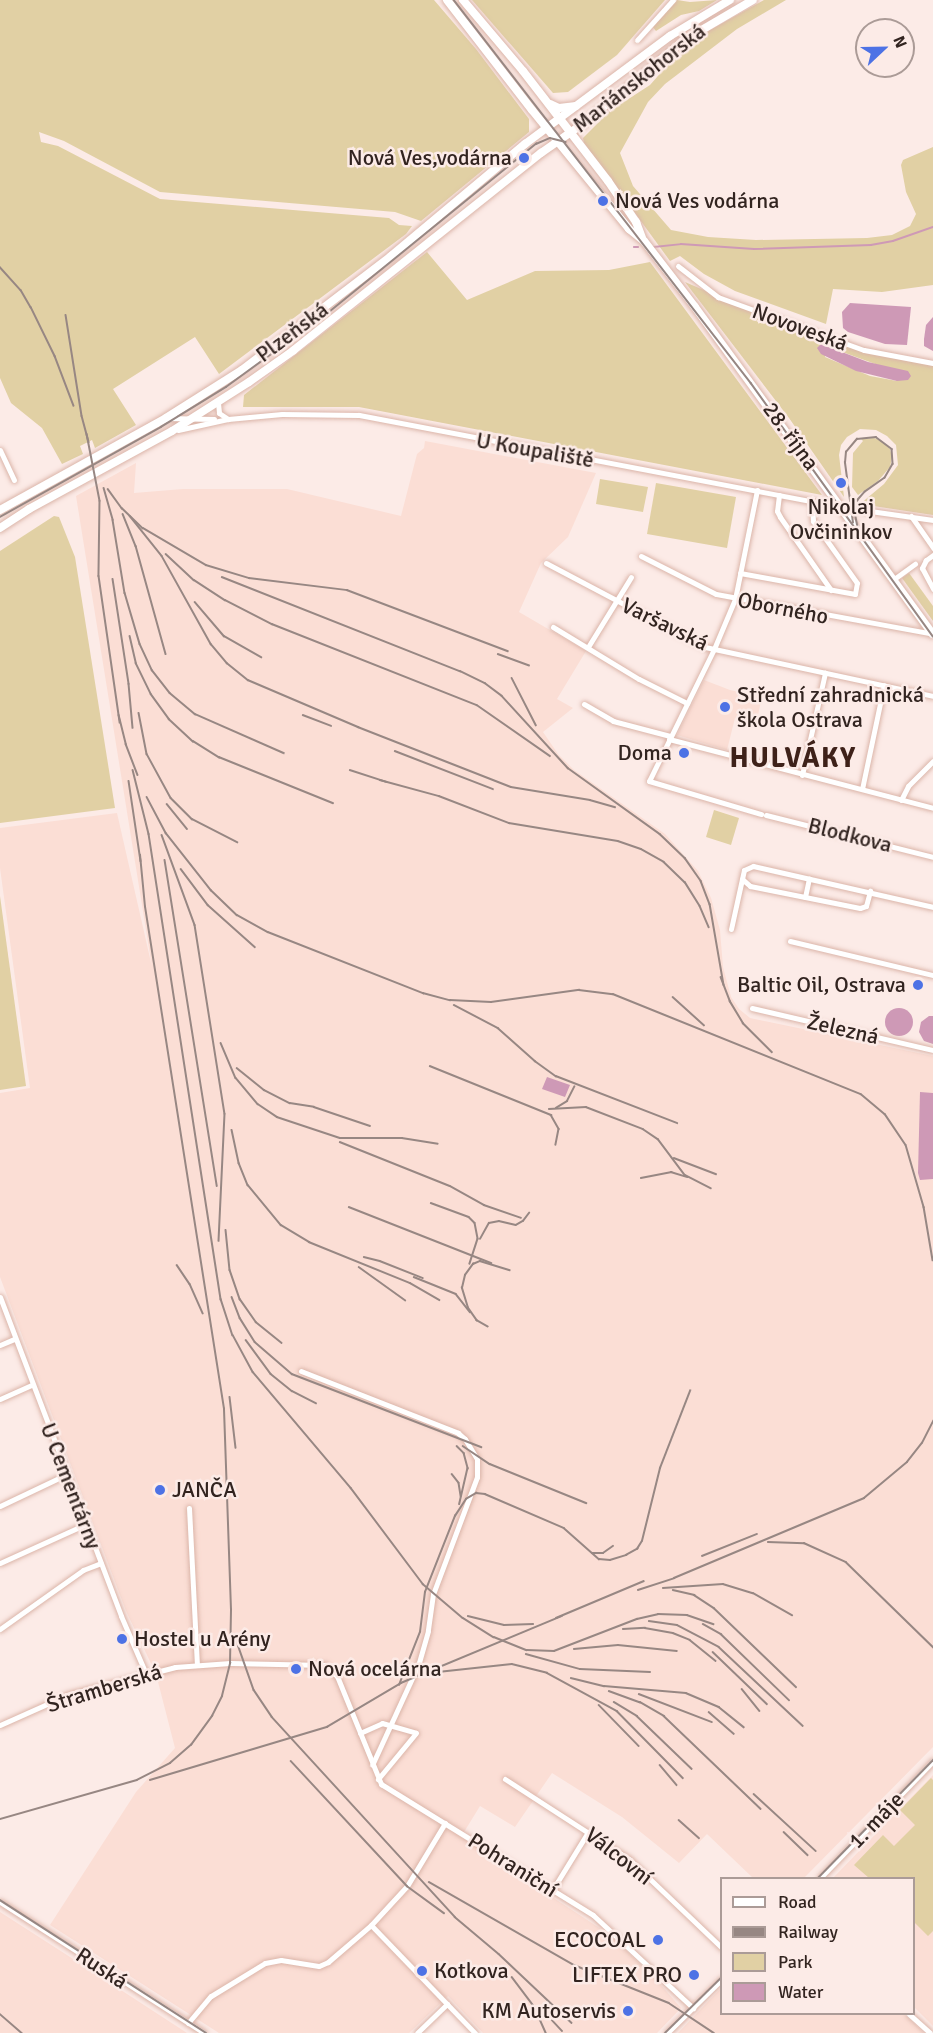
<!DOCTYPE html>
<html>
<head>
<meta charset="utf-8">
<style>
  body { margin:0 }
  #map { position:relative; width:933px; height:2033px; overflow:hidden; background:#fcebe7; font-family:Signika,sans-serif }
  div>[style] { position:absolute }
  .built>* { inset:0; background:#fbded5 }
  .green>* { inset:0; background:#e1d0a4 }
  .water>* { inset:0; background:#ce99b6 }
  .round { border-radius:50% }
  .stream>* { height:1.5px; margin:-0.75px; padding:0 0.75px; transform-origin:0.75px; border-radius:0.75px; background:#ce99b6 }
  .roads { filter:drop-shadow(0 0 2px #dbb5a9) drop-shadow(0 0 2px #dbb5a9) }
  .minor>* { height:5px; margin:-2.5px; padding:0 2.5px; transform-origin:2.5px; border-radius:2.5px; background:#fff }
  .secondary>* { height:8px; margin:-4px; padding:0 4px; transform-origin:4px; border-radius:4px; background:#fff }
  .tram>* { height:1.5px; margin:-0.75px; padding:0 0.75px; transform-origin:0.75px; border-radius:0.75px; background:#978783 }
  .rail>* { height:1.5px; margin:-0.75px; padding:0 0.75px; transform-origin:0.75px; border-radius:0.75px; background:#978783 }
  .dots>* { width:16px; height:16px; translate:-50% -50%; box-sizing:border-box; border:3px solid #fcebe7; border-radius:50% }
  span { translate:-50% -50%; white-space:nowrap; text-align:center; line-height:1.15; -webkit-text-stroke:5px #fcebe7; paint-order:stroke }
  .street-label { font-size:22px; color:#322420 }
  .poi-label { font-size:22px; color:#322420 }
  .right { translate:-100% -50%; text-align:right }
  .left { translate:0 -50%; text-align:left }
  .district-label { font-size:28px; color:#3e2119; font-weight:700; letter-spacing:1.5px }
  .legend { position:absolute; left:720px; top:1877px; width:195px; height:138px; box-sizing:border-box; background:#fcebe7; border:2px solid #ab9b97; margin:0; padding:8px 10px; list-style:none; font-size:18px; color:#322420 }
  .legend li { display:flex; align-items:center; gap:12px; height:30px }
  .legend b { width:30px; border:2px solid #ab9b97 }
  .north { position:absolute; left:855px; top:18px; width:60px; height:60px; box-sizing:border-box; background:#fcebe7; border:2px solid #ab9b97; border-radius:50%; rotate:68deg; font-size:16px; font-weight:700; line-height:24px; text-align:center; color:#322420 }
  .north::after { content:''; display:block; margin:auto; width:21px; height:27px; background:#4d72e5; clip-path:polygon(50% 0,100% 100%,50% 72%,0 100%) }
</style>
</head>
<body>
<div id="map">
  <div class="built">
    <i style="clip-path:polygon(425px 441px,596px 473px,568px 537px,541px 563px,519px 612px,586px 651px,557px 699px,573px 708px,543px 732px,558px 754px,574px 770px,665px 834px,698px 871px,711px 898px,720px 930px,723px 967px,731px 997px,739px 1009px,750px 1018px,933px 1056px,933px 1747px,804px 1878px,753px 1878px,707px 1834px,679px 1863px,622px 1817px,552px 1773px,515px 1827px,480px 1806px,461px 1837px,607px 1933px,653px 1976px,681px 2008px,657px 2033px,483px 2033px,448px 1996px,409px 2033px,219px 2033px,50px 1925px,136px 1792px,175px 1748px,156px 1674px,126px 1611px,0 1277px,0 1093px,30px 1088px,0 868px,0 828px,117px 813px,152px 967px,76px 496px,136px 463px,134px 493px,183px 489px,287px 489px,401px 516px,417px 454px,424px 448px)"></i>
    <i style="clip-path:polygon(704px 680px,730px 690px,762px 697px,756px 724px,735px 718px,727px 750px,677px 735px)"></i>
    <i style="clip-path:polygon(933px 1775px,933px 2026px,914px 2007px,914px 1878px,833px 1878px)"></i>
    <i style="clip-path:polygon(0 1912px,84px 1966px,187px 2033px,0 2033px)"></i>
    <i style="clip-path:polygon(721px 1988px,722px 2014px,904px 2014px,924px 2033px,678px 2033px)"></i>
  </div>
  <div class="green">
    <i style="clip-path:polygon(0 0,434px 0,476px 49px,529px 119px,529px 132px,421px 221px,395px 212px,160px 192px,64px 141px,39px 132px,41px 142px,58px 146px,160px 199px,389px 218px,399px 225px,412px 226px,406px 234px,219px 374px,195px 337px,113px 389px,136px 425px,95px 448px,92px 440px,80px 446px,83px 454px,62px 464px,42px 428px,11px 403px,0 378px)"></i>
    <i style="clip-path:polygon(472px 0,665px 0,617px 55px,568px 92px,553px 93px)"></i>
    <i style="clip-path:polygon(677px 0,690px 2px,717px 0,699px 11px,681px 15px,656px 31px,652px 26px)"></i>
    <i style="clip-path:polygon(764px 0,786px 0,737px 29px,665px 84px,648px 102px,620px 153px,633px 186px,671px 230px,708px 237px,756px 240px,867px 238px,892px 235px,910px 226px,916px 214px,906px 192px,901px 165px,903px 160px,933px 147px,933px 285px,882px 292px,833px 289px,826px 324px,735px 291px,704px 274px,680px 256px,670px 261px,584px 143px,583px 138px,610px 111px,650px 85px,687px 43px)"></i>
    <i style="clip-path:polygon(427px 252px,467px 300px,535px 271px,609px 270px,650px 262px,822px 495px,359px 407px,243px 407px,244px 395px)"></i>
    <i style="clip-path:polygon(evenodd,685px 282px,773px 320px,862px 349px,933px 366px,933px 515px,860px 504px,884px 484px,898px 465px,896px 445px,887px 436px,876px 430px,860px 429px,847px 437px,841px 445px,839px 455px,844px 497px,789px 418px,685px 282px,826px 346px,878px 365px,897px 381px,870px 376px,825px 357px,826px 346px)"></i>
    <i style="clip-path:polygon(874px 438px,882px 441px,890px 449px,892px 457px,890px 467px,878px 481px,858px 495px,852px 487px,853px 453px,863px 441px,861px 439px)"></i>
    <i style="clip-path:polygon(600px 479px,648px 487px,643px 512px,596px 504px)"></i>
    <i style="clip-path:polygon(656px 483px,736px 497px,727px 548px,647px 534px)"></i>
    <i style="clip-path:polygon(54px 516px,59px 517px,75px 557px,115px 808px,0 823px,0 551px)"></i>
    <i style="clip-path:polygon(909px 573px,933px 606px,933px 621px,902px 578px)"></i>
    <i style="clip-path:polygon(714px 810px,739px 818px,731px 845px,706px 837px)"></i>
    <i style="clip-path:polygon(0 896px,26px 1086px,0 1090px)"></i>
    <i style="clip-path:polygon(931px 1778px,933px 1780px,933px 1931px,928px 1936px,914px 1922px,914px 1878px,869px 1878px,854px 1865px,883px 1835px,894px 1846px,915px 1825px,900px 1810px)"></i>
  </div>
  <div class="water">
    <i style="clip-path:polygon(850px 303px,911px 307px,907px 345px,885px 344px,848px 332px,843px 328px,842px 312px)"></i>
    <i style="clip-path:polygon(933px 317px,933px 351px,924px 346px,924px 339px,926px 325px)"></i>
    <i style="clip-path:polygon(821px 344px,868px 362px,908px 371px,911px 376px,908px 380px,897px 381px,856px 371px,821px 354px,817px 348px)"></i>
    <i class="round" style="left:885px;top:1008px;width:28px;height:28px"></i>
    <i style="clip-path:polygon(929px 1016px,933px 1016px,933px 1044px,924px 1041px,919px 1032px,921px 1022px)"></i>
    <i style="clip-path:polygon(547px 1077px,570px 1085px,565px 1097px,542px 1089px)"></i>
    <i style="clip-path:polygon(920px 1092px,933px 1093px,933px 1179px,920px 1180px,918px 1173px)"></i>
  </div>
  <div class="stream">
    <i style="left:634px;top:247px;width:4px"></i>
    <i style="left:654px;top:247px;width:27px;rotate:-6deg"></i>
    <i style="left:681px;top:244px;width:73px;rotate:3.9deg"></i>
    <i style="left:754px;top:249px;width:117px;rotate:-2deg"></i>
    <i style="left:871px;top:245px;width:22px;rotate:-10deg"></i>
    <i style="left:893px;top:241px;width:42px;rotate:-19.3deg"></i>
  </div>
  <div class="roads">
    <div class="minor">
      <i style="left:637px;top:40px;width:54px;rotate:-48deg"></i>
      <i style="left:678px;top:266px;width:51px;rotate:37.8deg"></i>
      <i style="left:718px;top:297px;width:155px;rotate:20deg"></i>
      <i style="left:864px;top:350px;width:70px;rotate:10.7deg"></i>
      <i style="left:218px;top:403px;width:10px;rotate:84deg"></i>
      <i style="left:219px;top:413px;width:11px;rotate:34deg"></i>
      <i style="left:167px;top:418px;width:47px;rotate:1.2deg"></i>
      <i style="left:178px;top:430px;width:51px;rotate:-12.4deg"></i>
      <i style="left:228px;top:419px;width:54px;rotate:-5.3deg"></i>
      <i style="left:282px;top:414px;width:77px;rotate:0.7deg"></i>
      <i style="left:359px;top:415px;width:492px;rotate:10.8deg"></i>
      <i style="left:842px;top:507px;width:92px;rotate:8.1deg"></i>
      <i style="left:0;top:450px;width:33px;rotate:65deg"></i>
      <i style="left:757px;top:490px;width:111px;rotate:101.4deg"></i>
      <i style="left:735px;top:599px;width:54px;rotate:112.8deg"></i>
      <i style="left:714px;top:649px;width:147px;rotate:116.2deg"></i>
      <i style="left:649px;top:781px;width:117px;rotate:16.4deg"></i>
      <i style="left:779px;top:495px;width:16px;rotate:97deg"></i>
      <i style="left:777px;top:511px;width:7px;rotate:63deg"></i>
      <i style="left:780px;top:517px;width:89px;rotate:55.1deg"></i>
      <i style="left:911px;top:516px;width:39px;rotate:55deg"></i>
      <i style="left:933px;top:555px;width:9px;rotate:144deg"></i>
      <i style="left:926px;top:560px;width:9px;rotate:117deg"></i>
      <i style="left:922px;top:568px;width:24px;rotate:62deg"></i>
      <i style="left:641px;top:556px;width:84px;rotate:26.9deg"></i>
      <i style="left:716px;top:594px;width:221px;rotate:10.4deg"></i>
      <i style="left:546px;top:563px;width:180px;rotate:27.8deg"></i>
      <i style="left:705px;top:647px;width:233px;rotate:12.1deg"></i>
      <i style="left:740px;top:573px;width:117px;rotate:10.3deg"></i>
      <i style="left:855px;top:594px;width:11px;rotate:-80deg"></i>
      <i style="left:857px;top:583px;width:76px;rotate:-125.4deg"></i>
      <i style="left:813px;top:521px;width:20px;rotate:-93deg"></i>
      <i style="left:894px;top:579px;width:26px;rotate:-36deg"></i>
      <i style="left:553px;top:627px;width:100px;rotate:31.2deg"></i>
      <i style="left:639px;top:679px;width:54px;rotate:26.6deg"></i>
      <i style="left:588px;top:647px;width:82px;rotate:-58.4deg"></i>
      <i style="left:584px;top:704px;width:34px;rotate:30deg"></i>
      <i style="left:613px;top:721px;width:59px;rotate:14.7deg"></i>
      <i style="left:669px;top:739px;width:273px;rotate:14.6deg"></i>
      <i style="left:802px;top:775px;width:105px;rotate:-77.3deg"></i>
      <i style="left:862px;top:789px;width:106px;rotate:-78.1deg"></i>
      <i style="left:901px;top:800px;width:16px;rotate:-63deg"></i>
      <i style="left:908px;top:786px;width:35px;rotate:-45deg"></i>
      <i style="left:766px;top:815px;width:172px;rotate:14.1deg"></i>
      <i style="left:742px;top:879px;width:11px;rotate:41deg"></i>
      <i style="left:750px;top:886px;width:112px;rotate:11.3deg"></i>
      <i style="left:860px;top:908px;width:6px;rotate:-18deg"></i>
      <i style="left:866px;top:906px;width:16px;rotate:-75deg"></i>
      <i style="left:805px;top:897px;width:19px;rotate:-78deg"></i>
      <i style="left:731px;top:929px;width:60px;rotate:-77.6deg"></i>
      <i style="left:744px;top:870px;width:10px;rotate:-24deg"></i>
      <i style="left:753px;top:866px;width:185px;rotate:12.8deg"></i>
      <i style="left:790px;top:941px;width:147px;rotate:13.4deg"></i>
      <i style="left:752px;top:1008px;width:186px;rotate:13.1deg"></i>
      <i style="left:0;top:1297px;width:341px;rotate:69.2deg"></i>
      <i style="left:121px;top:1616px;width:63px;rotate:66.7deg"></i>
      <i style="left:0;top:1345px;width:15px;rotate:-23deg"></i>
      <i style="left:301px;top:1371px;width:169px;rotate:21.5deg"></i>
      <i style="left:458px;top:1433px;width:9px;rotate:41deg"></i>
      <i style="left:465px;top:1439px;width:23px;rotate:59deg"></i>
      <i style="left:477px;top:1459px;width:18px;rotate:90deg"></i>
      <i style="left:477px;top:1477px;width:125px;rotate:110.6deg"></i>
      <i style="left:433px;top:1594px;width:37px;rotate:98deg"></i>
      <i style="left:428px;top:1631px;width:33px;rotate:106deg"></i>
      <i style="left:419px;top:1663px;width:112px;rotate:114.7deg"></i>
      <i style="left:0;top:1399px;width:35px;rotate:-24deg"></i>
      <i style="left:0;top:1506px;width:74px;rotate:-25.5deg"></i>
      <i style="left:189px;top:1508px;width:156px;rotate:87.1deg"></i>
      <i style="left:0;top:1563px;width:94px;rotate:-24.4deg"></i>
      <i style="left:0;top:1629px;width:102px;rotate:-35.4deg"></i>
      <i style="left:83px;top:1570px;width:19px;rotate:-21deg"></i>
      <i style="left:0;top:1725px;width:73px;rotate:-24.1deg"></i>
      <i style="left:67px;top:1695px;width:112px;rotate:-14.5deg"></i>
      <i style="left:175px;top:1667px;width:55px;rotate:-4.2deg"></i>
      <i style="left:230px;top:1663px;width:95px;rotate:1.2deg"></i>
      <i style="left:325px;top:1665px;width:16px;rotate:43deg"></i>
      <i style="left:337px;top:1676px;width:117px;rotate:67.8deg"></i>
      <i style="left:381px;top:1784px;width:249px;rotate:31.7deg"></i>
      <i style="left:593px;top:1915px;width:137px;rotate:42.9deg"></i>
      <i style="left:360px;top:1733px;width:24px;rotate:-24deg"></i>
      <i style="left:382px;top:1723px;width:35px;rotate:16deg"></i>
      <i style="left:416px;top:1733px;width:60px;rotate:129.6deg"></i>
      <i style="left:505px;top:1779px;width:149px;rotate:32.9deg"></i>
      <i style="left:630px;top:1860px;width:127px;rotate:43.7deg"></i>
      <i style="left:445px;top:1823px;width:74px;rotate:121.1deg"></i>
      <i style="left:407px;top:1886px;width:53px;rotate:132.7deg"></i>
      <i style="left:371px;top:1925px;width:150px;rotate:46.1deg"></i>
      <i style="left:820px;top:1878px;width:163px;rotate:-46deg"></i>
      <i style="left:553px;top:1889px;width:67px;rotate:-58.4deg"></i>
      <i style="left:0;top:1902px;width:242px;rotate:32.7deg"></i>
      <i style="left:909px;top:2014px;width:28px;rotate:42deg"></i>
      <i style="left:188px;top:2023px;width:35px;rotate:-50deg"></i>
      <i style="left:211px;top:1996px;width:63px;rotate:-31.4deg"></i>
      <i style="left:265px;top:1963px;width:16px;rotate:-11deg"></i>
      <i style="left:281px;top:1960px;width:38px;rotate:9deg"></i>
      <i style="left:319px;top:1966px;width:10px;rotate:-24deg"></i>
      <i style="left:328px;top:1962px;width:57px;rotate:-40.7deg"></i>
      <i style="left:417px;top:2033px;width:42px;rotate:-44deg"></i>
      <i style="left:667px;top:2033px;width:77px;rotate:-44.5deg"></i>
    </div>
    <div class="secondary">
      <i style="left:447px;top:0;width:139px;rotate:52.3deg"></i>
      <i style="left:532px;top:110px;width:154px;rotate:50.8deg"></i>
      <i style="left:629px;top:229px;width:19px;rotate:39deg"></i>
      <i style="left:644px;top:241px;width:83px;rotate:52.3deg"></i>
      <i style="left:695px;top:307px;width:404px;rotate:54deg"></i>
      <i style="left:463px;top:0;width:93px;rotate:49.8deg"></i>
      <i style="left:523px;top:71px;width:139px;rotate:52.3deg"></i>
      <i style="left:608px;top:181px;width:50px;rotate:55.7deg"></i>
      <i style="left:636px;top:222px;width:17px;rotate:69deg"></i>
      <i style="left:550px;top:104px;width:10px;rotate:24deg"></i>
      <i style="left:559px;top:108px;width:17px;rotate:-7deg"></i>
      <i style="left:0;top:510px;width:190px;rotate:-29deg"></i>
      <i style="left:166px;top:418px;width:90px;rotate:-32.3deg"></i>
      <i style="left:242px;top:370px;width:188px;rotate:-37.4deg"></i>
      <i style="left:391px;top:256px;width:175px;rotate:-39.9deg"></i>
      <i style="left:525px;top:144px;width:181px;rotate:-36.7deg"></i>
      <i style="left:670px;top:36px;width:70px;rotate:-31deg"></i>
      <i style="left:0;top:528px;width:35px;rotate:-33deg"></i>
      <i style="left:29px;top:509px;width:163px;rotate:-28.6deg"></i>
      <i style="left:172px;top:431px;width:91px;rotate:-32.5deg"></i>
      <i style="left:249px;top:382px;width:55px;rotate:-35.4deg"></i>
      <i style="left:294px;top:350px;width:316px;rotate:-38.6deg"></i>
      <i style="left:541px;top:153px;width:52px;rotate:-34.9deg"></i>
      <i style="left:584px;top:123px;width:129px;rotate:-39.6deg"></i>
      <i style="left:683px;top:41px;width:81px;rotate:-30.4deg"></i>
    </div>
  </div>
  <div class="tram">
    <i style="left:454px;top:0;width:485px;rotate:52.2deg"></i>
    <i style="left:751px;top:383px;width:312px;rotate:54.3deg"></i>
    <i style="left:0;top:517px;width:184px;rotate:-29.2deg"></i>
    <i style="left:161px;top:427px;width:76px;rotate:-31.6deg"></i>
    <i style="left:226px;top:387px;width:127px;rotate:-36.1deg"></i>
    <i style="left:329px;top:312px;width:267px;rotate:-39.1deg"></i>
    <i style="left:536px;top:144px;width:15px;rotate:-23deg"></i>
    <i style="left:550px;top:138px;width:16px;rotate:14deg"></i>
    <i style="left:853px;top:523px;width:61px;rotate:-97.6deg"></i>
    <i style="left:845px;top:463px;width:11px;rotate:-85deg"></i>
    <i style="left:846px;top:452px;width:17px;rotate:-50deg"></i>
    <i style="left:857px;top:439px;width:19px;rotate:-6deg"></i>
    <i style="left:876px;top:437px;width:20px;rotate:37deg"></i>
    <i style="left:892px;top:449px;width:15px;rotate:86deg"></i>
    <i style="left:893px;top:464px;width:16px;rotate:120deg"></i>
    <i style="left:885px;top:478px;width:24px;rotate:145deg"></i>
    <i style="left:865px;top:492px;width:11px;rotate:131deg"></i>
    <i style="left:858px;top:500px;width:12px;rotate:104deg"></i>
    <i style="left:855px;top:512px;width:15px;rotate:79deg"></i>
    <i style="left:818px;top:1878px;width:165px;rotate:-45.7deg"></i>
    <i style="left:0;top:1900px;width:245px;rotate:32.8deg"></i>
    <i style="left:665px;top:2033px;width:80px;rotate:-44.5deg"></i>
  </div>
  <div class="rail">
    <i style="left:0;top:267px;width:31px;rotate:48deg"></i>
    <i style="left:21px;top:290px;width:20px;rotate:60deg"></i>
    <i style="left:31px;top:307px;width:55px;rotate:63.9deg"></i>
    <i style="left:55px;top:356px;width:53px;rotate:69.2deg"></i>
    <i style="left:66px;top:315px;width:102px;rotate:81deg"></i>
    <i style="left:82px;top:416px;width:27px;rotate:75deg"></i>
    <i style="left:87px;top:434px;width:68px;rotate:79deg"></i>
    <i style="left:100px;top:501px;width:75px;rotate:90.8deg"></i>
    <i style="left:99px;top:576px;width:148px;rotate:81.8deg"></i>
    <i style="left:104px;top:488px;width:33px;rotate:74deg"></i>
    <i style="left:113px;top:520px;width:74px;rotate:80.7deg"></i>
    <i style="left:125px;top:593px;width:53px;rotate:73.6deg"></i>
    <i style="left:140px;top:644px;width:29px;rotate:65deg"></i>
    <i style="left:152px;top:670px;width:29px;rotate:52deg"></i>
    <i style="left:170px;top:693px;width:33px;rotate:40deg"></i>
    <i style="left:195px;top:714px;width:97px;rotate:23.7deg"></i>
    <i style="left:108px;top:489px;width:24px;rotate:54deg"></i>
    <i style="left:122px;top:508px;width:29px;rotate:44deg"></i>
    <i style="left:143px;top:528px;width:73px;rotate:30.4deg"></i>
    <i style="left:206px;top:565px;width:45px;rotate:16.8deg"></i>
    <i style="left:249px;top:578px;width:99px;rotate:7deg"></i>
    <i style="left:347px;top:590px;width:172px;rotate:20.8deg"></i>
    <i style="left:123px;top:514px;width:35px;rotate:68deg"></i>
    <i style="left:136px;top:546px;width:112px;rotate:74.5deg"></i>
    <i style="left:130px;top:516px;width:51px;rotate:51.3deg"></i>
    <i style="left:162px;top:556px;width:101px;rotate:60.9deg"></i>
    <i style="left:211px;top:644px;width:25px;rotate:50deg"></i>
    <i style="left:227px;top:663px;width:27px;rotate:39deg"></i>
    <i style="left:248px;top:680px;width:120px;rotate:23.1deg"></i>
    <i style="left:358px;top:727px;width:164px;rotate:21.4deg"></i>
    <i style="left:511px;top:787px;width:80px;rotate:9.3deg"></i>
    <i style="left:590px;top:800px;width:26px;rotate:16deg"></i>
    <i style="left:166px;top:554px;width:38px;rotate:43deg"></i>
    <i style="left:194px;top:580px;width:37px;rotate:33deg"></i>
    <i style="left:225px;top:600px;width:53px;rotate:27.1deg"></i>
    <i style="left:272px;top:624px;width:220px;rotate:21.6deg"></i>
    <i style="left:477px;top:705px;width:89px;rotate:34.9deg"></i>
    <i style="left:222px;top:577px;width:256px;rotate:21.6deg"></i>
    <i style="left:460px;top:671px;width:28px;rotate:26deg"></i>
    <i style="left:485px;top:683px;width:21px;rotate:37deg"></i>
    <i style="left:502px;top:696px;width:98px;rotate:47.5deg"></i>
    <i style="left:568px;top:768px;width:113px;rotate:35.7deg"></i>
    <i style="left:660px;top:834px;width:35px;rotate:44deg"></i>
    <i style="left:685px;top:858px;width:28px;rotate:55deg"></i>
    <i style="left:701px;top:881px;width:25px;rotate:69deg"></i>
    <i style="left:710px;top:904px;width:82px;rotate:80.2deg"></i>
    <i style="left:113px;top:579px;width:106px;rotate:81.3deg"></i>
    <i style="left:129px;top:684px;width:44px;rotate:84.8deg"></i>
    <i style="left:195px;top:602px;width:45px;rotate:49.5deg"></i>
    <i style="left:224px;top:636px;width:43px;rotate:29.6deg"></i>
    <i style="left:130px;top:636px;width:28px;rotate:77deg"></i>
    <i style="left:136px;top:663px;width:34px;rotate:64deg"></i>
    <i style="left:151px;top:694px;width:31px;rotate:54deg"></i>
    <i style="left:169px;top:719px;width:33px;rotate:43deg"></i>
    <i style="left:193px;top:741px;width:31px;rotate:32deg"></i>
    <i style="left:219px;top:757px;width:123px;rotate:22deg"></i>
    <i style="left:498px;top:654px;width:33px;rotate:20deg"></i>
    <i style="left:512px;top:678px;width:53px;rotate:62.9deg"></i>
    <i style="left:139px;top:713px;width:42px;rotate:79deg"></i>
    <i style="left:147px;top:754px;width:50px;rotate:61.4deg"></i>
    <i style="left:171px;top:798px;width:30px;rotate:45deg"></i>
    <i style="left:192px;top:819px;width:51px;rotate:27.1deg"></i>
    <i style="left:119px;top:715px;width:30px;rotate:76deg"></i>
    <i style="left:126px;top:744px;width:33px;rotate:69deg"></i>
    <i style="left:303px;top:715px;width:30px;rotate:21deg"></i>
    <i style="left:395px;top:751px;width:105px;rotate:21.2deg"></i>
    <i style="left:133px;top:770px;width:66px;rotate:76deg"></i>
    <i style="left:149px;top:834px;width:471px;rotate:81.2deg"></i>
    <i style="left:221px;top:1299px;width:38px;rotate:72deg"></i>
    <i style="left:233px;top:1335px;width:42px;rotate:61.6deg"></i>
    <i style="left:253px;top:1372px;width:152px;rotate:49.8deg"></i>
    <i style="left:351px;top:1488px;width:120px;rotate:53.1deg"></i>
    <i style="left:423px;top:1584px;width:52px;rotate:40.4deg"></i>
    <i style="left:463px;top:1618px;width:36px;rotate:32deg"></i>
    <i style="left:494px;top:1637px;width:35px;rotate:22deg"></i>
    <i style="left:527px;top:1650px;width:27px;rotate:2deg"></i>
    <i style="left:554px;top:1651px;width:89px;rotate:-21.1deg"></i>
    <i style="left:637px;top:1619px;width:22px;rotate:-13deg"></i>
    <i style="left:658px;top:1614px;width:29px;rotate:2deg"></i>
    <i style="left:687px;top:1615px;width:28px;rotate:19deg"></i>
    <i style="left:350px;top:770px;width:38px;rotate:18deg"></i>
    <i style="left:380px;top:780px;width:61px;rotate:15.2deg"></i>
    <i style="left:439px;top:796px;width:75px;rotate:21.1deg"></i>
    <i style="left:509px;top:823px;width:110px;rotate:9.4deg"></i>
    <i style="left:618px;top:841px;width:24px;rotate:19deg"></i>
    <i style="left:641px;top:849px;width:26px;rotate:29deg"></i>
    <i style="left:664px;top:862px;width:29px;rotate:44deg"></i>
    <i style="left:685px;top:882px;width:28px;rotate:58deg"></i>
    <i style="left:700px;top:906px;width:23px;rotate:67deg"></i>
    <i style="left:129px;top:781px;width:81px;rotate:81.5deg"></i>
    <i style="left:147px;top:797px;width:41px;rotate:62.2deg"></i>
    <i style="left:166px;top:833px;width:73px;rotate:51.7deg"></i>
    <i style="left:211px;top:890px;width:36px;rotate:44deg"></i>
    <i style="left:237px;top:915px;width:35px;rotate:29deg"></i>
    <i style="left:268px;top:932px;width:167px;rotate:21.5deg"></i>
    <i style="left:423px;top:993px;width:28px;rotate:15deg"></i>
    <i style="left:450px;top:1000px;width:41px;rotate:2.8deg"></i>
    <i style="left:491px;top:1002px;width:89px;rotate:-7.8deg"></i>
    <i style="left:579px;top:990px;width:34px;rotate:7deg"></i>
    <i style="left:613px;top:994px;width:267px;rotate:22deg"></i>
    <i style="left:861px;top:1094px;width:31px;rotate:40deg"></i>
    <i style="left:885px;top:1114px;width:37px;rotate:56deg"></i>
    <i style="left:906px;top:1145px;width:65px;rotate:73.8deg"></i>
    <i style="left:924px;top:1207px;width:54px;rotate:80.4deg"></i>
    <i style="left:167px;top:804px;width:32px;rotate:51deg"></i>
    <i style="left:162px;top:835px;width:96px;rotate:69.9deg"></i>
    <i style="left:195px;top:925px;width:191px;rotate:81deg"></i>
    <i style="left:225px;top:1114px;width:127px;rotate:92.7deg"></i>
    <i style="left:165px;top:860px;width:330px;rotate:80.9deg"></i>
    <i style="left:181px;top:869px;width:45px;rotate:53.1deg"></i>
    <i style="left:208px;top:905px;width:63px;rotate:41.8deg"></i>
    <i style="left:721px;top:977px;width:26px;rotate:69deg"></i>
    <i style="left:730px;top:1001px;width:26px;rotate:59deg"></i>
    <i style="left:743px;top:1023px;width:41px;rotate:45deg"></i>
    <i style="left:673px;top:997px;width:42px;rotate:42.1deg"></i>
    <i style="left:454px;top:1005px;width:50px;rotate:27.6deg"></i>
    <i style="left:498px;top:1028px;width:50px;rotate:41.7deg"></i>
    <i style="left:535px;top:1061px;width:26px;rotate:36deg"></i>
    <i style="left:556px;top:1076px;width:130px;rotate:21.2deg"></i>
    <i style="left:221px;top:1043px;width:38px;rotate:67deg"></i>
    <i style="left:236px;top:1078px;width:34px;rotate:50deg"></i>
    <i style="left:258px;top:1104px;width:23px;rotate:34deg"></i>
    <i style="left:277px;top:1117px;width:66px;rotate:18.4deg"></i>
    <i style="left:340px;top:1138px;width:62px"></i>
    <i style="left:402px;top:1138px;width:36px;rotate:9deg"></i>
    <i style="left:430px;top:1066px;width:131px;rotate:22deg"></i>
    <i style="left:551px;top:1115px;width:16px;rotate:60deg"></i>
    <i style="left:559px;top:1129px;width:16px;rotate:101deg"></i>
    <i style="left:237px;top:1068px;width:35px;rotate:39deg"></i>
    <i style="left:264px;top:1090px;width:29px;rotate:27deg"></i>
    <i style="left:290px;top:1103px;width:24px;rotate:9deg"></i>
    <i style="left:314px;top:1107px;width:59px;rotate:18.7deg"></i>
    <i style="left:556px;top:1108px;width:13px;rotate:-32deg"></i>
    <i style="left:567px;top:1101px;width:16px;rotate:-63deg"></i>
    <i style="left:549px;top:1109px;width:37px;rotate:-3deg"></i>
    <i style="left:586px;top:1107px;width:61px;rotate:21.1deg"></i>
    <i style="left:643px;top:1129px;width:18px;rotate:34deg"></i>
    <i style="left:658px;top:1139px;width:45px;rotate:53.1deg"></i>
    <i style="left:685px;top:1175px;width:29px;rotate:27deg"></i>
    <i style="left:232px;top:1130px;width:34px;rotate:78deg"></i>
    <i style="left:239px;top:1163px;width:24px;rotate:68deg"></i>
    <i style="left:248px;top:1185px;width:52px;rotate:50.5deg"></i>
    <i style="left:281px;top:1225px;width:33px;rotate:31deg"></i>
    <i style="left:309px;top:1242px;width:109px;rotate:22.1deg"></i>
    <i style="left:410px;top:1283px;width:34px;rotate:30deg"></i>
    <i style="left:340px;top:1142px;width:118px;rotate:21.8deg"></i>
    <i style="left:450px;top:1186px;width:39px;rotate:29deg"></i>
    <i style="left:484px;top:1205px;width:39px;rotate:19deg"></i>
    <i style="left:674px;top:1158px;width:45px;rotate:20.9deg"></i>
    <i style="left:641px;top:1178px;width:31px;rotate:-11deg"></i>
    <i style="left:671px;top:1172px;width:17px;rotate:17deg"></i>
    <i style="left:431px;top:1203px;width:40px;rotate:20.2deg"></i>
    <i style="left:469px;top:1217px;width:8px;rotate:45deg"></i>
    <i style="left:475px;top:1223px;width:16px;rotate:79deg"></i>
    <i style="left:478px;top:1239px;width:26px;rotate:108deg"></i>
    <i style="left:349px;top:1207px;width:153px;rotate:21.5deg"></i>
    <i style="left:226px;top:1230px;width:40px;rotate:84.3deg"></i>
    <i style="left:230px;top:1270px;width:31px;rotate:71deg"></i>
    <i style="left:240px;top:1299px;width:28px;rotate:55deg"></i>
    <i style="left:256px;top:1322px;width:33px;rotate:39deg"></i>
    <i style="left:480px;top:1239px;width:18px;rotate:-61deg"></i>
    <i style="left:489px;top:1223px;width:10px;rotate:-11deg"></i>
    <i style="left:499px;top:1221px;width:17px;rotate:13deg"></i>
    <i style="left:516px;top:1225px;width:8px;rotate:-30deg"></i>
    <i style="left:523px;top:1221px;width:10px;rotate:-53deg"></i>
    <i style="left:364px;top:1257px;width:16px;rotate:14deg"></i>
    <i style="left:380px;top:1261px;width:46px;rotate:21.6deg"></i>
    <i style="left:177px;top:1265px;width:23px;rotate:56deg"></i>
    <i style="left:190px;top:1284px;width:32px;rotate:66deg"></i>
    <i style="left:359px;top:1267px;width:57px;rotate:35.7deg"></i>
    <i style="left:414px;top:1277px;width:45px;rotate:22deg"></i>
    <i style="left:456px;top:1294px;width:23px;rotate:52deg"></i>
    <i style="left:232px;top:1297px;width:22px;rotate:69deg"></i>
    <i style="left:240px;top:1318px;width:28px;rotate:58deg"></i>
    <i style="left:255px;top:1342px;width:49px;rotate:40.9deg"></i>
    <i style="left:292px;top:1374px;width:203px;rotate:21.1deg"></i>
    <i style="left:488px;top:1327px;width:13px;rotate:-151deg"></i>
    <i style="left:477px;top:1321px;width:16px;rotate:-125deg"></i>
    <i style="left:468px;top:1308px;width:21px;rotate:-107deg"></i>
    <i style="left:462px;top:1288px;width:13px;rotate:-77deg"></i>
    <i style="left:465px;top:1275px;width:14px;rotate:-54deg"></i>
    <i style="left:473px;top:1264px;width:8px;rotate:-23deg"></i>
    <i style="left:480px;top:1261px;width:31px;rotate:17deg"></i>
    <i style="left:246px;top:1340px;width:42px;rotate:53.7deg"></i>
    <i style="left:271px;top:1374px;width:27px;rotate:39deg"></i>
    <i style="left:292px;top:1391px;width:27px;rotate:27deg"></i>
    <i style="left:230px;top:1397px;width:51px;rotate:83.3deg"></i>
    <i style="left:457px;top:1446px;width:10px;rotate:45deg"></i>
    <i style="left:464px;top:1453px;width:16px;rotate:75deg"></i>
    <i style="left:468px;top:1468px;width:37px;rotate:103deg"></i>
    <i style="left:463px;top:1446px;width:32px;rotate:34deg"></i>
    <i style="left:490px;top:1464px;width:104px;rotate:22.1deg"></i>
    <i style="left:452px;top:1474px;width:11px;rotate:52deg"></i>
    <i style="left:459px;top:1483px;width:13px;rotate:81deg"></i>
    <i style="left:768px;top:1542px;width:36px;rotate:2deg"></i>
    <i style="left:804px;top:1543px;width:46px;rotate:24.3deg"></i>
    <i style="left:846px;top:1562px;width:122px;rotate:44.3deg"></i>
    <i style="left:592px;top:1553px;width:11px"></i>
    <i style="left:603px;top:1553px;width:12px;rotate:-35deg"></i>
    <i style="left:702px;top:1556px;width:59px;rotate:-21.8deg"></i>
    <i style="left:663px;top:1588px;width:60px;rotate:-3.8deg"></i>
    <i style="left:723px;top:1584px;width:31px;rotate:17deg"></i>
    <i style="left:753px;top:1593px;width:45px;rotate:29.4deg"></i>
    <i style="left:638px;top:1590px;width:38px;rotate:-18deg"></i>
    <i style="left:674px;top:1578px;width:206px;rotate:-22.8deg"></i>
    <i style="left:864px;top:1498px;width:56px;rotate:-39.9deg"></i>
    <i style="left:907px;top:1462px;width:24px;rotate:-52deg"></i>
    <i style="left:922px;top:1443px;width:25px;rotate:-63deg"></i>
    <i style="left:673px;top:1590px;width:22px;rotate:13deg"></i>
    <i style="left:694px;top:1595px;width:24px;rotate:33deg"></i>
    <i style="left:714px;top:1608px;width:114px;rotate:43.9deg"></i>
    <i style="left:468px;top:1616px;width:37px;rotate:14deg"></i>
    <i style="left:504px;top:1625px;width:29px;rotate:-2deg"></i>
    <i style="left:556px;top:1618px;width:95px;rotate:-22.8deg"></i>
    <i style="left:649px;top:1621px;width:28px;rotate:8deg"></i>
    <i style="left:677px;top:1625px;width:47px;rotate:27.6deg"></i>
    <i style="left:719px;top:1647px;width:115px;rotate:43.2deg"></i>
    <i style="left:703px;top:1624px;width:21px;rotate:29deg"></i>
    <i style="left:721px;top:1634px;width:95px;rotate:44.1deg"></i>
    <i style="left:623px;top:1629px;width:22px;rotate:-3deg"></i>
    <i style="left:645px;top:1628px;width:28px;rotate:10deg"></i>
    <i style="left:673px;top:1633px;width:18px;rotate:22deg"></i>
    <i style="left:690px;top:1640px;width:33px;rotate:39deg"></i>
    <i style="left:235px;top:1636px;width:57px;rotate:70.6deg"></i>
    <i style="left:254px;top:1690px;width:32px;rotate:56deg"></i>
    <i style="left:272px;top:1717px;width:271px;rotate:47.5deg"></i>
    <i style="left:455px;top:1917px;width:57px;rotate:40.1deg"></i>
    <i style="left:499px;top:1954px;width:100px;rotate:43.4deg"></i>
    <i style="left:574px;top:1649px;width:44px;rotate:-5.2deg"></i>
    <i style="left:618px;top:1645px;width:59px;rotate:5.8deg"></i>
    <i style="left:713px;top:1652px;width:75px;rotate:43.9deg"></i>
    <i style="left:526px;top:1654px;width:56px;rotate:15.5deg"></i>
    <i style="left:580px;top:1669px;width:70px;rotate:2.5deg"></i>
    <i style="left:438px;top:1672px;width:74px;rotate:-6.2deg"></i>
    <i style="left:512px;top:1664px;width:36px;rotate:14deg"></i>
    <i style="left:547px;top:1673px;width:80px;rotate:28.5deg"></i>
    <i style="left:617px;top:1711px;width:94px;rotate:45.4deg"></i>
    <i style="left:571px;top:1678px;width:34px;rotate:14deg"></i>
    <i style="left:604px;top:1686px;width:82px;rotate:4.9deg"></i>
    <i style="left:686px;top:1693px;width:36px;rotate:23deg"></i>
    <i style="left:719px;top:1707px;width:32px;rotate:39deg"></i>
    <i style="left:399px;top:1685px;width:57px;rotate:-68.4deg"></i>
    <i style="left:420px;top:1632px;width:40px;rotate:-82.9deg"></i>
    <i style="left:425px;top:1592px;width:82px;rotate:-68.5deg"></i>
    <i style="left:455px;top:1516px;width:20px;rotate:-57deg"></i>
    <i style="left:466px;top:1499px;width:12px;rotate:-31deg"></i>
    <i style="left:476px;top:1493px;width:9px;rotate:6deg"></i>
    <i style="left:485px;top:1494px;width:86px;rotate:23.3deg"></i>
    <i style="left:564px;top:1528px;width:47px;rotate:41.5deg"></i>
    <i style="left:599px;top:1559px;width:11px;rotate:5deg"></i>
    <i style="left:610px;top:1560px;width:17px;rotate:-17deg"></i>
    <i style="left:626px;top:1555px;width:13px;rotate:-29deg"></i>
    <i style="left:637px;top:1549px;width:9px;rotate:-58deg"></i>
    <i style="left:642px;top:1541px;width:75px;rotate:-76.1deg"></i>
    <i style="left:660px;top:1468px;width:83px;rotate:-68.7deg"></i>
    <i style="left:742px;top:1689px;width:28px;rotate:51deg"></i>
    <i style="left:609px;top:1691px;width:33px;rotate:20deg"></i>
    <i style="left:640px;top:1702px;width:28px;rotate:30deg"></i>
    <i style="left:664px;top:1716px;width:134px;rotate:43.8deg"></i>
    <i style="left:639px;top:1694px;width:78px;rotate:21deg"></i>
    <i style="left:614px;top:1702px;width:27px;rotate:31deg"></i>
    <i style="left:637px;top:1716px;width:76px;rotate:43.9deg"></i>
    <i style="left:599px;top:1705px;width:57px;rotate:45.7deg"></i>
    <i style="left:709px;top:1712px;width:33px;rotate:41deg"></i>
    <i style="left:291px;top:1761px;width:171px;rotate:47.1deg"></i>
    <i style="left:407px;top:1886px;width:46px;rotate:36.1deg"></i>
    <i style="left:660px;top:1765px;width:26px;rotate:50deg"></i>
    <i style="left:150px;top:1780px;width:185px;rotate:-16.7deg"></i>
    <i style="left:327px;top:1727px;width:86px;rotate:-30.7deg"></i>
    <i style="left:401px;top:1683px;width:174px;rotate:-22.6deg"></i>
    <i style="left:754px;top:1794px;width:84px;rotate:42.6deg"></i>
    <i style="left:0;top:1819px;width:142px;rotate:-15.9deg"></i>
    <i style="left:137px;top:1780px;width:37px;rotate:-27deg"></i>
    <i style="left:170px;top:1763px;width:28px;rotate:-41deg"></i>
    <i style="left:191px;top:1745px;width:36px;rotate:-54deg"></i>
    <i style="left:212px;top:1716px;width:22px;rotate:-63deg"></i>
    <i style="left:222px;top:1696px;width:34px;rotate:-76deg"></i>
    <i style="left:230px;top:1663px;width:53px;rotate:-88.9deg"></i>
    <i style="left:231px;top:1610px;width:201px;rotate:-92deg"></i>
    <i style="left:224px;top:1409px;width:508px;rotate:-98.94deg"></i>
    <i style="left:145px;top:907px;width:52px;rotate:-95.5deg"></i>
    <i style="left:679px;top:1820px;width:27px;rotate:42deg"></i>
    <i style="left:784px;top:1832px;width:33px;rotate:44deg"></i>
    <i style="left:429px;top:1882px;width:167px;rotate:29.8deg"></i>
    <i style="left:574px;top:1965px;width:102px;rotate:21.8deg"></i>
    <i style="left:669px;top:2003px;width:54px;rotate:33.7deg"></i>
    <i style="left:512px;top:1977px;width:39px;rotate:53deg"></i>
    <i style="left:535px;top:2008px;width:27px;rotate:66deg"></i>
    <i style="left:539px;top:2006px;width:34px;rotate:47deg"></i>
    <i style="left:0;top:2014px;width:29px;rotate:41deg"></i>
  </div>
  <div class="dots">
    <i style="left:524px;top:158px;background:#4d72e5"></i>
    <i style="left:603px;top:201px;background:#4d72e5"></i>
    <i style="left:841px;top:483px;background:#4d72e5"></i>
    <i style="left:725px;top:707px;background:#4d72e5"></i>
    <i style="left:684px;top:753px;background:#4d72e5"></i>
    <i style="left:918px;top:985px;background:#4d72e5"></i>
    <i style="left:160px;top:1490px;background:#4d72e5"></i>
    <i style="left:122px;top:1639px;background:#4d72e5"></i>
    <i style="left:296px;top:1669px;background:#4d72e5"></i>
    <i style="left:658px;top:1940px;background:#4d72e5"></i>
    <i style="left:422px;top:1971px;background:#4d72e5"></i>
    <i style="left:694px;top:1975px;background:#4d72e5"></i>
    <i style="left:628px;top:2011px;background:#4d72e5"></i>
  </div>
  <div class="street-label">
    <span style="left:639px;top:78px;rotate:-38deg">Mariánskohorská</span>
    <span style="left:800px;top:327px;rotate:20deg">Novoveská</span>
    <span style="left:292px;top:332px;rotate:-37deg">Plzeňská</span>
    <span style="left:791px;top:436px;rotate:54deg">28. října</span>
    <span style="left:535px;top:450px;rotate:10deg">U Koupaliště</span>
    <span style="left:783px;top:608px;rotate:11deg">Oborného</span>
    <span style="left:665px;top:624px;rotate:26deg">Varšavská</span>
    <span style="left:850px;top:835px;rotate:14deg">Blodkova</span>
    <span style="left:843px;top:1029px;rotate:13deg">Železná</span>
    <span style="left:71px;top:1486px;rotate:69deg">U Cementárny</span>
    <span style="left:104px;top:1688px;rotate:-17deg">Štramberská</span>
    <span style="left:876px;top:1820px;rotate:-46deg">1. máje</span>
    <span style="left:619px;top:1856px;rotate:38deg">Válcovní</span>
    <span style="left:513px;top:1865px;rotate:32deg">Pohraniční</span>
    <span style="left:102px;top:1968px;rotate:33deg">Ruská</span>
  </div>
  <div class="poi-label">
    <span class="right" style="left:512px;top:158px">Nová Ves,vodárna</span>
    <span class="left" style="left:615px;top:201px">Nová Ves vodárna</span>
    <span style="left:841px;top:519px">Nikolaj<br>Ovčininkov</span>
    <span class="left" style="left:737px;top:707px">Střední zahradnická<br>škola Ostrava</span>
    <span class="right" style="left:672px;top:753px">Doma</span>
    <span class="right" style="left:906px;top:985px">Baltic Oil, Ostrava</span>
    <span class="left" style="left:172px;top:1490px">JANČA</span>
    <span class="left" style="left:134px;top:1639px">Hostel u Arény</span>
    <span class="left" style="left:308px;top:1669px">Nová ocelárna</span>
    <span class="right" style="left:646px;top:1940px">ECOCOAL</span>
    <span class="left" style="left:434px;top:1971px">Kotkova</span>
    <span class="right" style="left:682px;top:1975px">LIFTEX PRO</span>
    <span class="right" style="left:616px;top:2011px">KM Autoservis</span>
  </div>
  <div class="district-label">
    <span style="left:793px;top:758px">HULVÁKY</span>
  </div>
  <ul class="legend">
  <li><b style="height:8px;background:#fff"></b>Road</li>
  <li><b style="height:8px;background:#978783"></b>Railway</li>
  <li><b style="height:16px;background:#e1d0a4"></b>Park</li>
  <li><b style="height:16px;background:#ce99b6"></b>Water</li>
  </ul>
  <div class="north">N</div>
</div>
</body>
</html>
